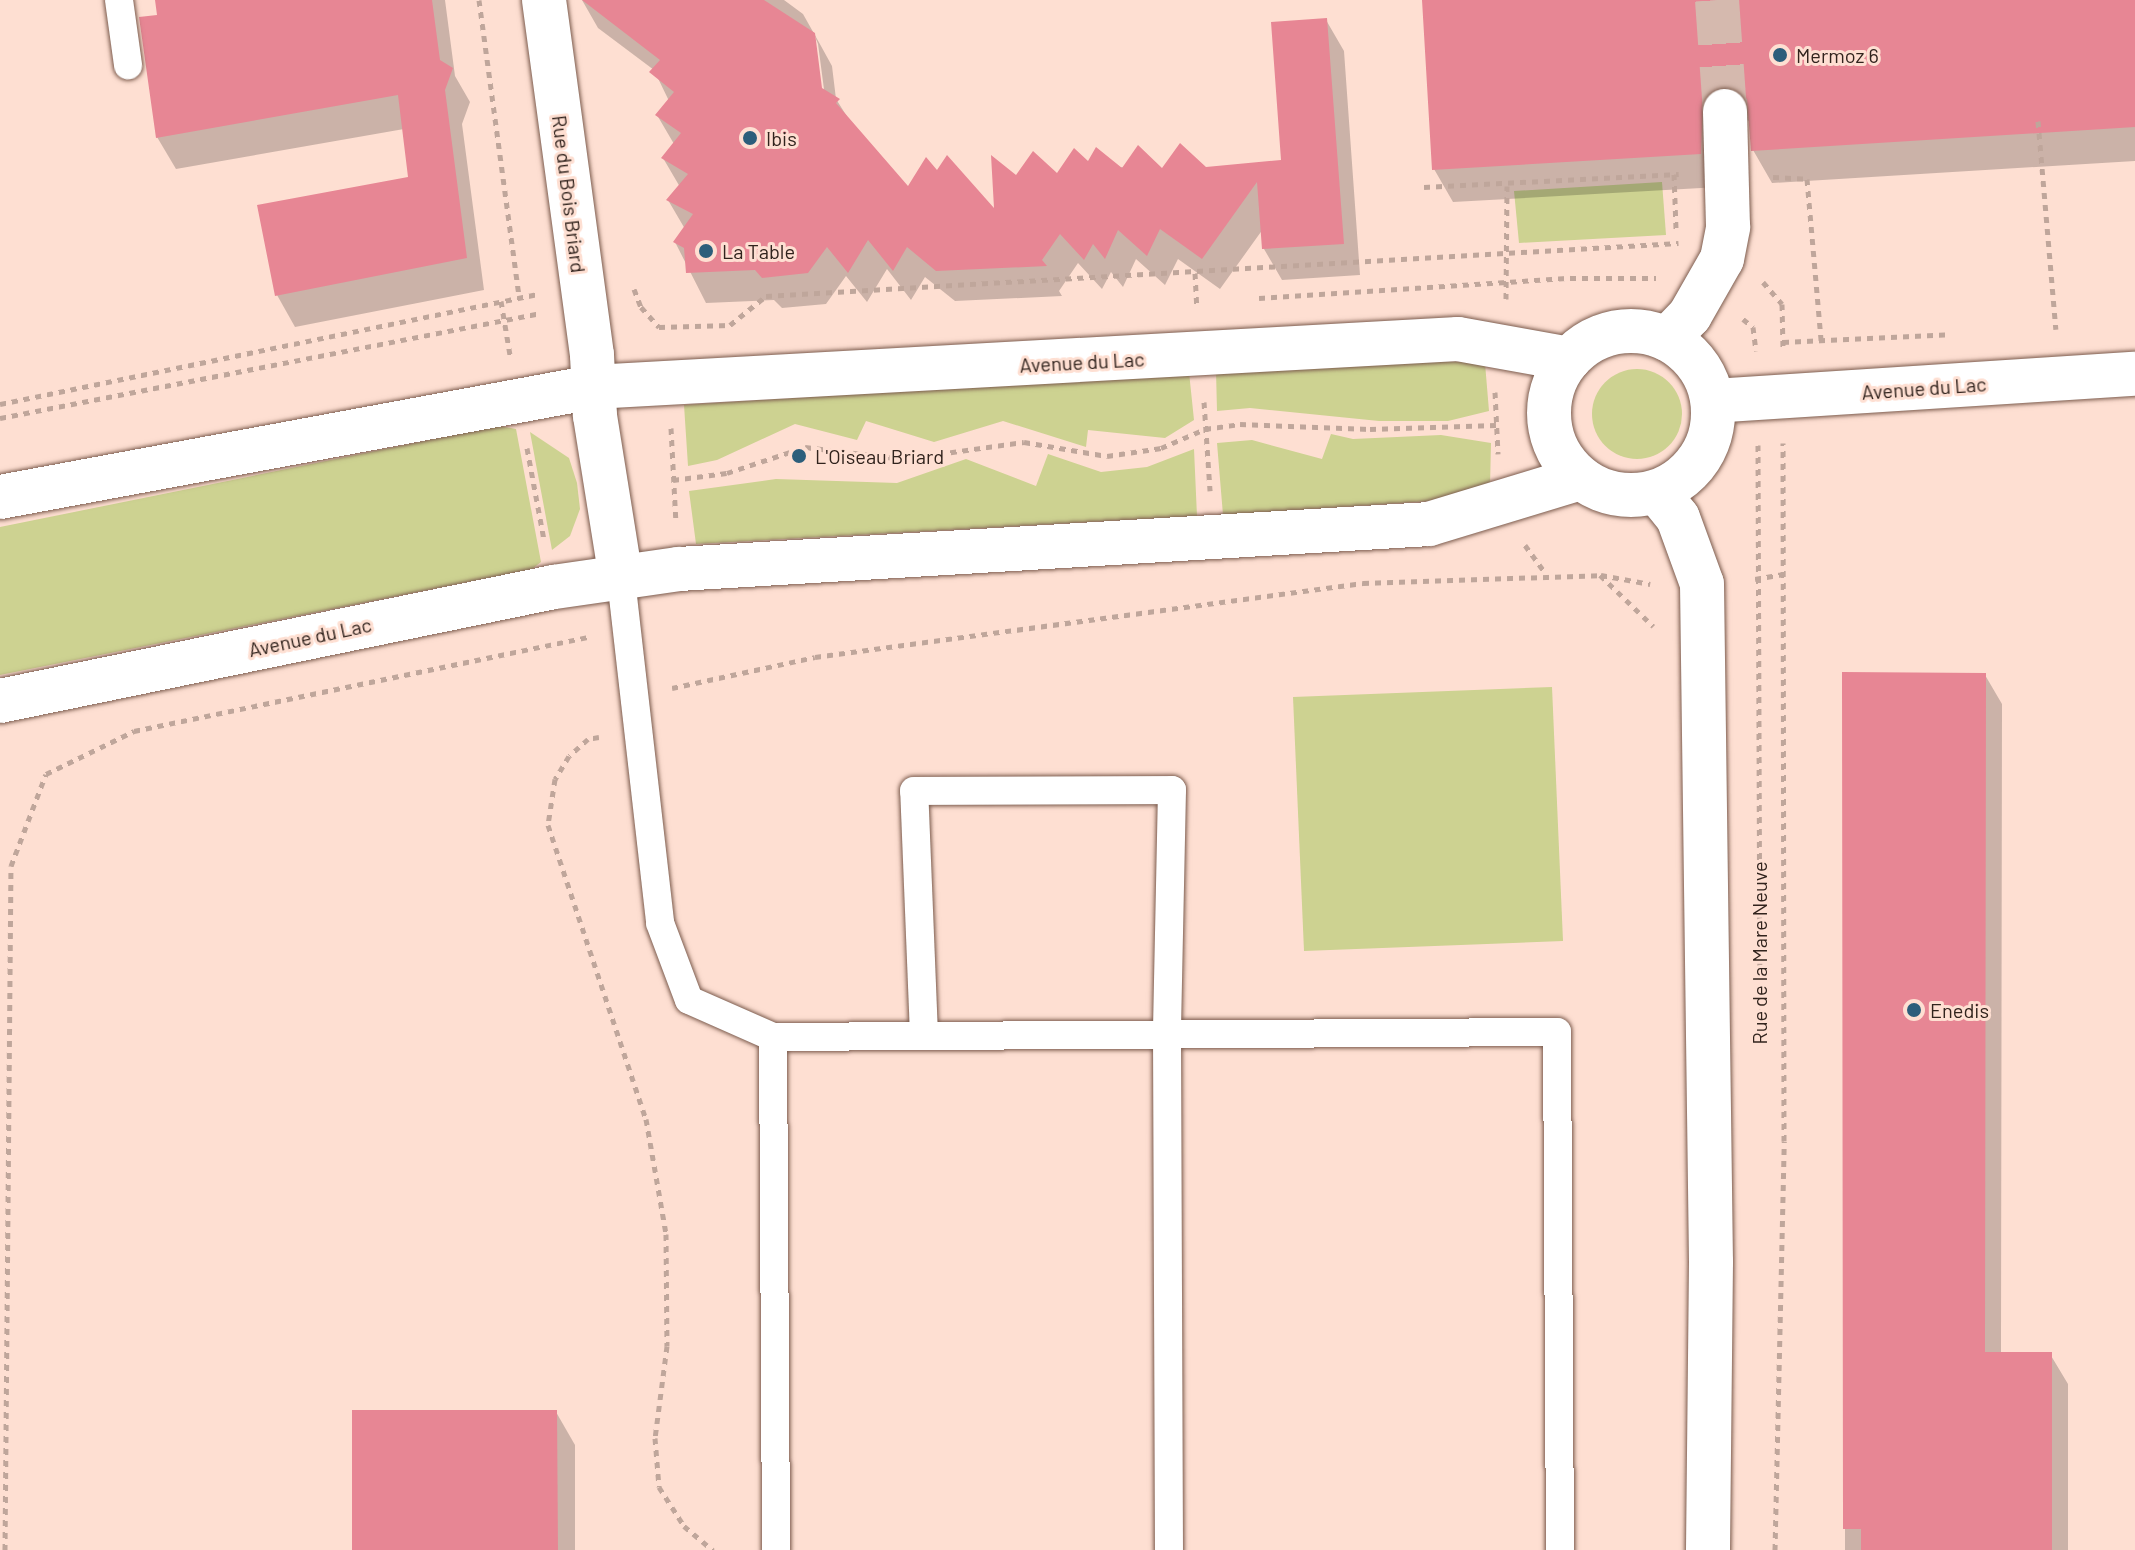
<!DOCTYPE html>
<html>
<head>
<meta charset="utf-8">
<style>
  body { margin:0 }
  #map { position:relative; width:2135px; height:1550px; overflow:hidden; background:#fedfd2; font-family:Barlow,sans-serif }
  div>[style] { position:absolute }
  .green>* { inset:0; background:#cdd291 }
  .round { border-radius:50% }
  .shadow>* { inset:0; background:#0003 }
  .building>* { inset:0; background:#e78694 }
  .street-tunnel>* { height:44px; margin-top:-22px; transform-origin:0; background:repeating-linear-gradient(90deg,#d5b9ae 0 44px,transparent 0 66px) }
  .path>* { height:5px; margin-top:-2.5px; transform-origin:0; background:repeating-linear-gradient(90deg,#bfa69b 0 6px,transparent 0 12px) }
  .roads { filter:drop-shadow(0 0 2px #7c5c4e) drop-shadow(0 0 2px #7c5c4e) }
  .lane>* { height:28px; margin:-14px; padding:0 14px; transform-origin:14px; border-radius:14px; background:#fff }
  .street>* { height:44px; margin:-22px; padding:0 22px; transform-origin:22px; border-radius:22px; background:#fff }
  .street>.ring { margin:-22px; padding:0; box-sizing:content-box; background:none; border:44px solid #fff; border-radius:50% }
  .dots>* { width:22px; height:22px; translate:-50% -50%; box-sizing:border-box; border:4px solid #fedfd2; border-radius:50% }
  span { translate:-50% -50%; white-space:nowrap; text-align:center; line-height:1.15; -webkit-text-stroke:6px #fedfd2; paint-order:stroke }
  .poi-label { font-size:20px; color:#31231d }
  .left { translate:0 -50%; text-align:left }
  .street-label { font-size:20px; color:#31231d }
</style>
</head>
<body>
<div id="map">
  <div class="green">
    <i style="clip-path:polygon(1662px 182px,1666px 235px,1519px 243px,1514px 191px)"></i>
    <i style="clip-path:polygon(1425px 360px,1485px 363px,1489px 411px,1448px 421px,1379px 421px,1250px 408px,1217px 411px,1216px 371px)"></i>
    <i class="round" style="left:1592px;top:369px;width:90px;height:90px"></i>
    <i style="clip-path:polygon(1189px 372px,1194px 420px,1165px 438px,1088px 430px,1086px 447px,1003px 421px,934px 442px,866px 421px,857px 440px,795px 424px,717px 460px,688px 466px,684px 405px)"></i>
    <i style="clip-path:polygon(499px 426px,516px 429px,541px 562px,532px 569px,0 675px,0 527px)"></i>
    <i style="clip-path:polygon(530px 432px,569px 458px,577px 483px,580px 509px,570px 536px,552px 550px)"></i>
    <i style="clip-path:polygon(1331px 434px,1353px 439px,1441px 435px,1491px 443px,1490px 487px,1429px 501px,1223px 515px,1217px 443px,1252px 440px,1322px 459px)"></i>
    <i style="clip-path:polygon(1194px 449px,1197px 516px,696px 544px,689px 491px,776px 479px,897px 483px,966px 459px,1036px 486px,1048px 454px,1101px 472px,1147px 467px)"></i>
    <i style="clip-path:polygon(1552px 687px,1563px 941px,1304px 951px,1293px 697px)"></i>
  </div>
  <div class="shadow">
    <i style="clip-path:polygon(157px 0,445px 0,455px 76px,470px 102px,462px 124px,484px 290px,295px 327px,277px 295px,410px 179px,404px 129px,176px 169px,157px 137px)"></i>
    <i style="clip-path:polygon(evenodd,582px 0,784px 0,803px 14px,821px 46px,832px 66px,836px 99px,853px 126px,909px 189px,938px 173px,997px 213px,1016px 178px,1058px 176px,1088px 164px,1163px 171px,1283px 162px,1326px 20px,1344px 51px,1360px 275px,1282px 280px,1264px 249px,1263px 229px,1220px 289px,1178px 259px,1165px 285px,1136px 259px,1123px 287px,1111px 272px,1102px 289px,1078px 263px,1059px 291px,1062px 296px,955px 301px,925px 277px,911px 300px,887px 269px,867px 302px,846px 276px,826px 304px,782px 308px,774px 300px,706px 303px,675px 242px,685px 229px,668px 200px,680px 187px,663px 158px,674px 144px,657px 115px,669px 101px,654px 70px,598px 28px,582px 0,814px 34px,818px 44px,825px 97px,821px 98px,814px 34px)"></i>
    <i style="clip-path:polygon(1424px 0,2135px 0,2135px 161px,1772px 183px,1753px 150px,1751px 122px,1743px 118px,1719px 187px,1453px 202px,1434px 169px)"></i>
    <i style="clip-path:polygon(1844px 674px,1985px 675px,2002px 704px,2001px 1354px,2050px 1354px,2068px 1384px,2068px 1550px,1845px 1550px)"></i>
    <i style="clip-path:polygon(556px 1412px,575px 1445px,575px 1550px,354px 1550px)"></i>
  </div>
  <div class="building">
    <i style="clip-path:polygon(155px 0,432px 0,440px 60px,453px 68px,445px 90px,467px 258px,275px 296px,257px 205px,408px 177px,398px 95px,156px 138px,139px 17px,157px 15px)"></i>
    <i style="clip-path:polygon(582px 0,764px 0,815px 33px,822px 88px,840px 99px,836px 103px,908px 186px,926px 157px,937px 170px,947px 155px,994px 208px,991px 155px,1016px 175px,1033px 151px,1057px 173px,1074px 148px,1088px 161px,1096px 147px,1122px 168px,1138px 145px,1162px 168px,1180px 143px,1206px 167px,1281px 160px,1271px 22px,1327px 18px,1344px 244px,1262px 249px,1257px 182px,1202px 259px,1160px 229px,1147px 256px,1118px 230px,1105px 259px,1093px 244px,1084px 260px,1060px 234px,1042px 260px,1047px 266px,936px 271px,907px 247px,893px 271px,868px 240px,848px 273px,827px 247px,808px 273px,762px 278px,755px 270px,686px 273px,684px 248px,673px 242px,693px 214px,666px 200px,688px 174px,661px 158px,681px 133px,655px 115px,674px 92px,649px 72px,660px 60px)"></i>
    <i style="clip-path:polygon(1422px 0,2135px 0,2135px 127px,1751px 151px,1747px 99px,1724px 86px,1703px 100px,1701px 154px,1432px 170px)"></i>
    <i style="clip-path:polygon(1842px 672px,1986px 673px,1985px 1352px,2052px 1352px,2052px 1550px,1861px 1550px,1861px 1529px,1843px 1529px)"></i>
    <i style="clip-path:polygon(352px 1410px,557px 1410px,558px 1550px,352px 1550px)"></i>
  </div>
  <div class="street-tunnel">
    <i style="left:1717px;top:0;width:111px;rotate:85.9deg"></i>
  </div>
  <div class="path">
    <i style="left:479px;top:0;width:300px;rotate:82.3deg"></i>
    <i style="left:2038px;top:121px;width:209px;rotate:85.1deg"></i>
    <i style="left:1674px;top:174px;width:55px;rotate:87.9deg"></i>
    <i style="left:1773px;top:177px;width:34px;rotate:3deg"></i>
    <i style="left:1807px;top:179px;width:162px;rotate:85deg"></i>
    <i style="left:1424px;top:187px;width:255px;rotate:-2.9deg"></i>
    <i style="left:1195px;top:273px;width:35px;rotate:87deg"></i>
    <i style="left:1763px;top:282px;width:29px;rotate:49deg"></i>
    <i style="left:1782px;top:304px;width:45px;rotate:88.7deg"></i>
    <i style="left:634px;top:289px;width:19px;rotate:69deg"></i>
    <i style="left:641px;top:307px;width:27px;rotate:48deg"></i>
    <i style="left:659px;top:327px;width:71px;rotate:-1.6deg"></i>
    <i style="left:730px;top:325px;width:46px;rotate:-38.9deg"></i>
    <i style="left:766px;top:296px;width:914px;rotate:-3.33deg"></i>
    <i style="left:1259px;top:298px;width:312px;rotate:-3.7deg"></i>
    <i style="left:1570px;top:278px;width:86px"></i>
    <i style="left:1506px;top:299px;width:113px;rotate:-89.5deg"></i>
    <i style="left:501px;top:301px;width:55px;rotate:80.5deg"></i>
    <i style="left:1743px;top:319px;width:13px;rotate:39deg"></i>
    <i style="left:1753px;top:327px;width:24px;rotate:83deg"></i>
    <i style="left:1783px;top:342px;width:167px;rotate:-2.7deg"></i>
    <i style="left:1495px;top:392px;width:62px;rotate:87.2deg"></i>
    <i style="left:1204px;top:402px;width:89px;rotate:86.1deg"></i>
    <i style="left:0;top:404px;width:549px;rotate:-11.56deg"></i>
    <i style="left:0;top:418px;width:551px;rotate:-10.98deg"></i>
    <i style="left:671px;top:428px;width:94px;rotate:87deg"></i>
    <i style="left:1758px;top:445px;width:578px;rotate:89.8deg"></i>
    <i style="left:527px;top:448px;width:94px;rotate:79.5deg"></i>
    <i style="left:673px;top:480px;width:54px;rotate:-7.4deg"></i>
    <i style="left:727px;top:473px;width:82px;rotate:-18.4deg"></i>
    <i style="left:805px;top:447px;width:99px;rotate:7deg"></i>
    <i style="left:903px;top:459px;width:122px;rotate:-8deg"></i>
    <i style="left:1024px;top:442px;width:84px;rotate:9.6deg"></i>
    <i style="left:1107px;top:456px;width:55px;rotate:-8.4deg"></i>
    <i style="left:1161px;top:448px;width:48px;rotate:-23.4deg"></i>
    <i style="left:1205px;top:429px;width:35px;rotate:-8deg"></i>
    <i style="left:1240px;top:424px;width:130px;rotate:2.2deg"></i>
    <i style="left:1370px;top:429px;width:126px;rotate:-1.8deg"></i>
    <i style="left:1525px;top:545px;width:34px;rotate:54deg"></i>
    <i style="left:1601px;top:575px;width:50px;rotate:10.4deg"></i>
    <i style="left:1755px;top:579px;width:29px;rotate:-10deg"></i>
    <i style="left:672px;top:688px;width:146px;rotate:-12.2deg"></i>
    <i style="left:815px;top:657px;width:553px;rotate:-7.69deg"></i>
    <i style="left:1363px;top:583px;width:237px;rotate:-1.9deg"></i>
    <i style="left:1600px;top:575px;width:74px;rotate:43.9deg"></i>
    <i style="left:599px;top:737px;width:11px;rotate:170deg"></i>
    <i style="left:588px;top:739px;width:25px;rotate:138deg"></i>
    <i style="left:569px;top:756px;width:27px;rotate:121deg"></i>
    <i style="left:555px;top:779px;width:47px;rotate:98.7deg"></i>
    <i style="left:548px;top:825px;width:310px;rotate:71.6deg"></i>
    <i style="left:646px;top:1119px;width:117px;rotate:80.1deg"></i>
    <i style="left:666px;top:1234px;width:112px;rotate:89.5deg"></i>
    <i style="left:667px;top:1346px;width:93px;rotate:97.4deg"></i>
    <i style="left:655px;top:1438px;width:49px;rotate:85.3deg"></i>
    <i style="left:659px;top:1487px;width:46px;rotate:57.3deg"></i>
    <i style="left:684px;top:1526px;width:38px;rotate:40deg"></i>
    <i style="left:5px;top:1550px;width:684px;rotate:-89.5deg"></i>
    <i style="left:11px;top:866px;width:98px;rotate:-69.2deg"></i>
    <i style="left:46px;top:774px;width:98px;rotate:-26deg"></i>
    <i style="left:134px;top:731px;width:463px;rotate:-11.7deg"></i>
    <i style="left:1775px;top:1550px;width:409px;rotate:-88.7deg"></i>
    <i style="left:1784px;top:1141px;width:698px;rotate:-90.08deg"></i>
  </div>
  <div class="roads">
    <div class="lane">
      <i style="left:119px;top:0;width:66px;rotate:82.1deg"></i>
      <i style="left:621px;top:579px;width:346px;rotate:83.5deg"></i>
      <i style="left:660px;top:923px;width:82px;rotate:69.4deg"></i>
      <i style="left:689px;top:1000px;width:92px;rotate:23.8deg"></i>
      <i style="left:773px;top:1037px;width:784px;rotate:-0.37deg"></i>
      <i style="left:1557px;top:1032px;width:518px;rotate:89.67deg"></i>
      <i style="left:924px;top:1035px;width:244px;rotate:-92.3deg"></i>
      <i style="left:914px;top:791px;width:258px;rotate:-0.2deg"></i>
      <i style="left:1172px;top:790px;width:243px;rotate:91.2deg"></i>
      <i style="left:1167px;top:1033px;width:517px;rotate:89.78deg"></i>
      <i style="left:773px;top:1037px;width:513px;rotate:89.66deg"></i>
    </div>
    <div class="street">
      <i style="left:544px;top:0;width:358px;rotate:82.3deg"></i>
      <i style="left:592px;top:355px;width:61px;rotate:87.2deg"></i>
      <i style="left:595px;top:416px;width:165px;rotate:80.9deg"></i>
      <i class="ring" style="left:1549px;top:331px;width:120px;height:120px"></i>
      <i style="left:1667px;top:339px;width:33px;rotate:-46deg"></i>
      <i style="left:1690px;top:315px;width:64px;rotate:-60.3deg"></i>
      <i style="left:1722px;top:259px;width:33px;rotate:-79deg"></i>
      <i style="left:1728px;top:227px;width:116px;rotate:-91.5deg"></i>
      <i style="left:1713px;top:401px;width:423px;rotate:-3.7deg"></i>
      <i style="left:1657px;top:492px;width:33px;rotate:51deg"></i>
      <i style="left:1678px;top:518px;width:70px;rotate:70deg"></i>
      <i style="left:1702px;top:584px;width:678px;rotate:89.24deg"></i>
      <i style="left:1711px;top:1262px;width:288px;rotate:90.6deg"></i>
      <i style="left:0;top:497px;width:603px;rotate:-10.51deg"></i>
      <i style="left:593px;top:387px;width:866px;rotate:-3.18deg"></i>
      <i style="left:1458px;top:339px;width:113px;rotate:10.2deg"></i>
      <i style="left:0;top:701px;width:566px;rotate:-11.63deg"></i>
      <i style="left:554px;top:587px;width:126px;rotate:-8.2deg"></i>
      <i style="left:679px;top:569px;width:751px;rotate:-3.43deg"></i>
      <i style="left:1429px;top:524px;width:158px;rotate:-16.9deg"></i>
    </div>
  </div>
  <div class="dots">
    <i style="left:1780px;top:55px;background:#2c5e7b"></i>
    <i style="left:750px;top:138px;background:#2c5e7b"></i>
    <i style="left:706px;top:251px;background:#2c5e7b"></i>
    <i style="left:799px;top:456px;background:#2c5e7b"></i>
    <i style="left:1914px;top:1010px;background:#2c5e7b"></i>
  </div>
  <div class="poi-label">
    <span class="left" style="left:1796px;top:55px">Mermoz 6</span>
    <span class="left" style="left:766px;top:138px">Ibis</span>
    <span class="left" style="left:722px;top:251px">La Table</span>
    <span class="left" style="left:815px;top:456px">L'Oiseau Briard</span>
    <span class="left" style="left:1930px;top:1010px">Enedis</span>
  </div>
  <div class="street-label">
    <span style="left:569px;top:194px;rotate:83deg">Rue du Bois Briard</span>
    <span style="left:1082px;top:362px;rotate:-3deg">Avenue du Lac</span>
    <span style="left:1924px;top:388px;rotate:-4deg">Avenue du Lac</span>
    <span style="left:310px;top:637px;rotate:-12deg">Avenue du Lac</span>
    <span style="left:1759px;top:953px;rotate:-90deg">Rue de la Mare Neuve</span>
  </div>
</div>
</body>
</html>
